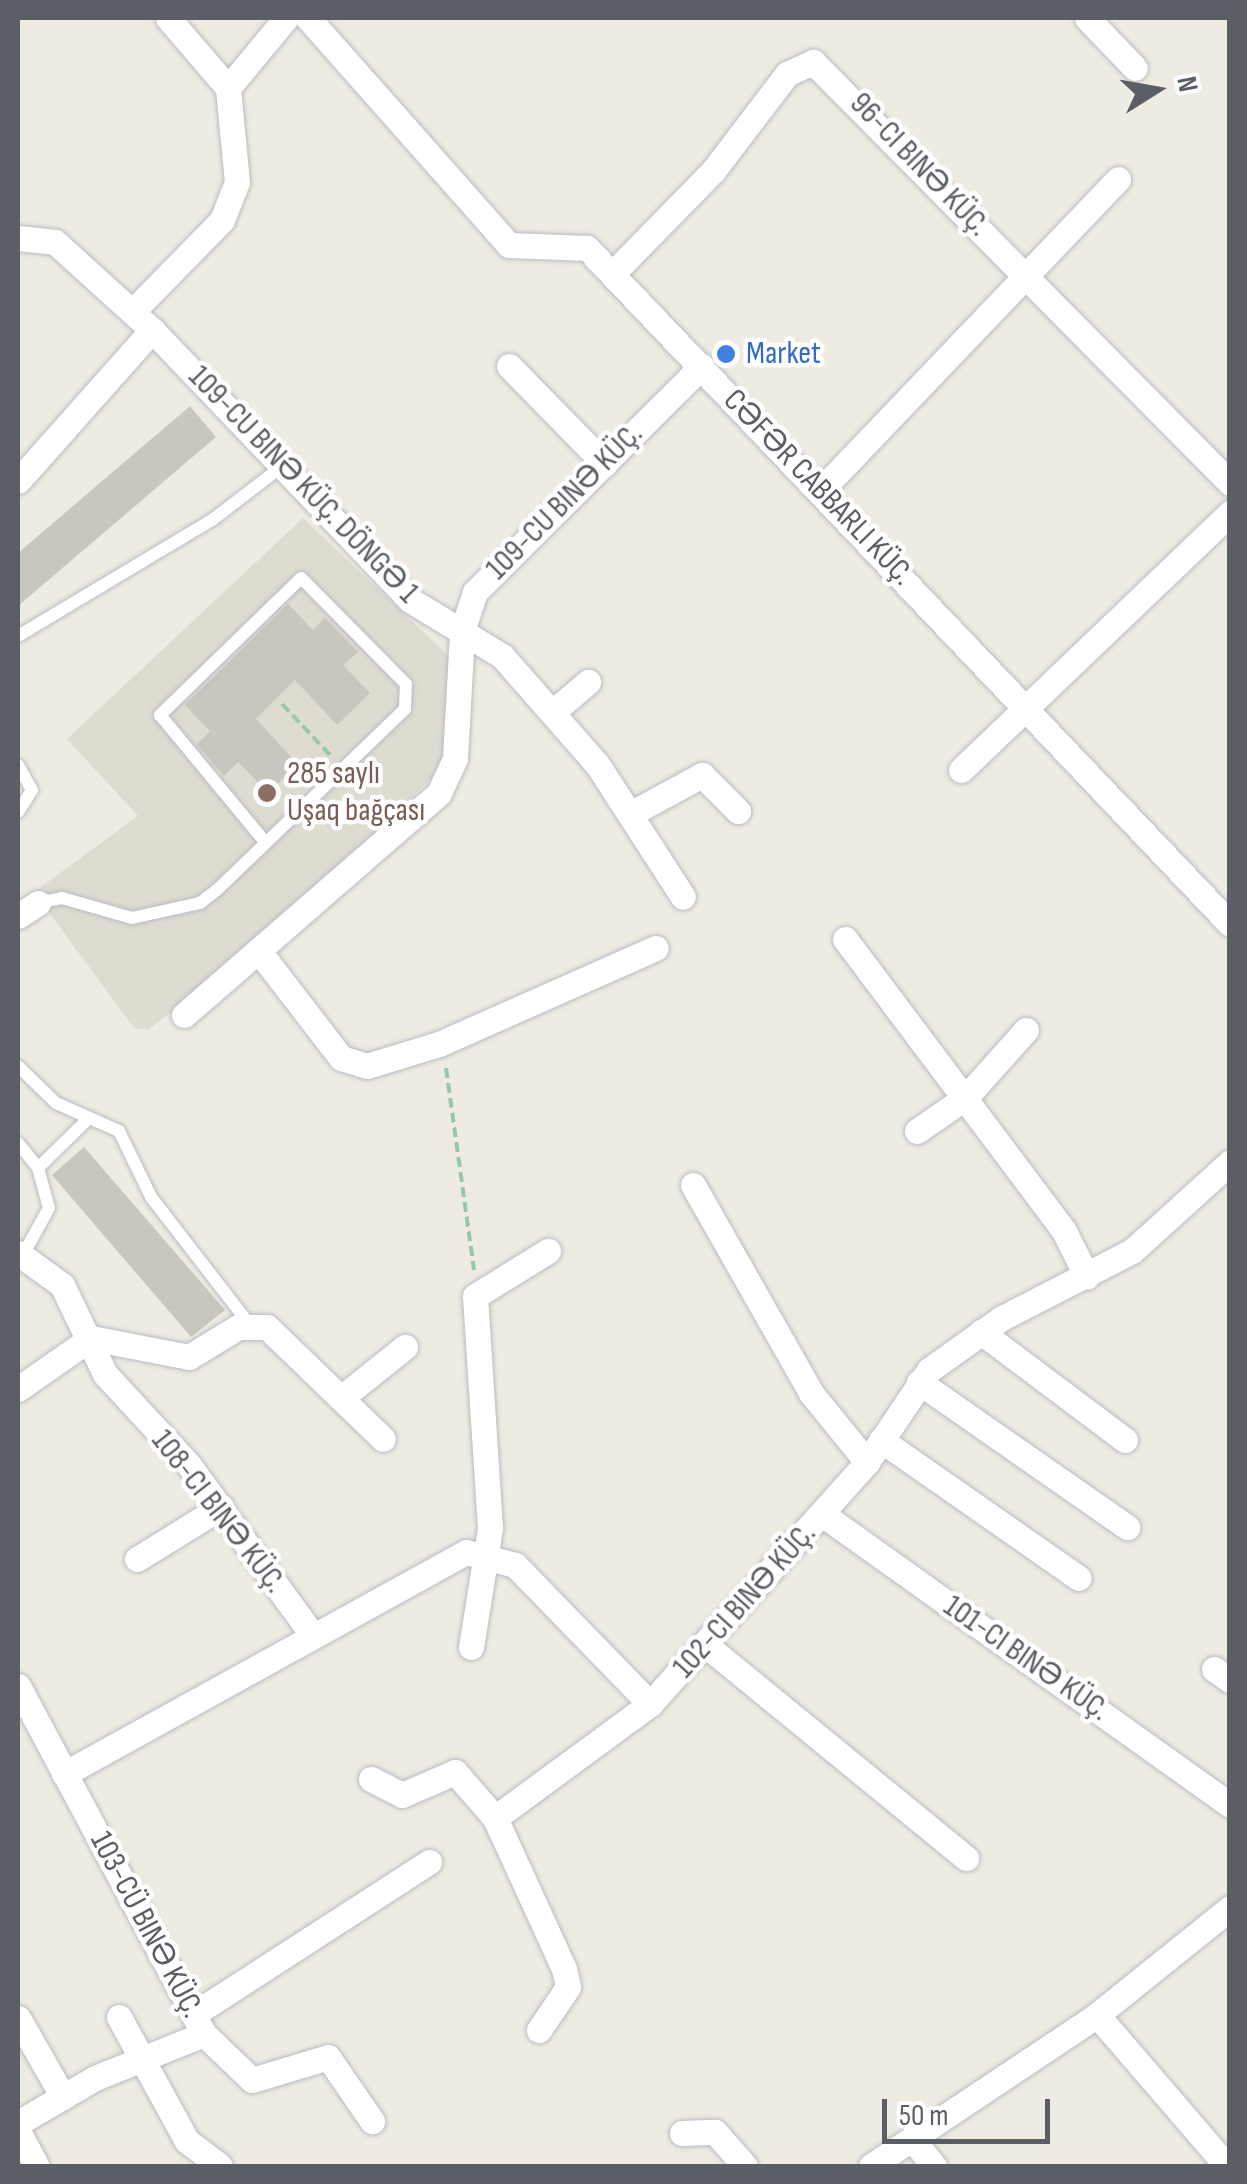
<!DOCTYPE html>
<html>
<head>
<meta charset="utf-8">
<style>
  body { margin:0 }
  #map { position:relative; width:1247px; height:2184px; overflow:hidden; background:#eeece2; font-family:"Sofia Sans Condensed",sans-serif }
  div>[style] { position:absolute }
  .education>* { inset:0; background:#dedbd1 }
  .building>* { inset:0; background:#c9c6bf }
  .path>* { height:4px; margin-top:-2px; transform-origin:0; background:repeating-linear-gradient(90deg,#96c8a6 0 10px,transparent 0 15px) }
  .roads { filter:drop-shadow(0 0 2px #babcc2) drop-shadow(0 0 2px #babcc2) }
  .service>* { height:12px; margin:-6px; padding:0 6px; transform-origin:6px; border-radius:6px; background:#fff }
  .minor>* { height:25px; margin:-12.5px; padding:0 12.5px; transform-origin:12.5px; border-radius:12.5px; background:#fff }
  .dots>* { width:28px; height:28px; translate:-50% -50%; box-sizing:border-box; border:5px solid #fff; border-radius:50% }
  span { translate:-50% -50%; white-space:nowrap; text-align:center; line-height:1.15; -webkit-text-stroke:9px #fff; paint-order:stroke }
  .street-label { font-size:32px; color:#5b5e64 }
  .shop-label { font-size:32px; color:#366cbe }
  .left { translate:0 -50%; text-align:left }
  .education-label { font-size:32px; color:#785e54 }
  .frame { position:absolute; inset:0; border:20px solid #5b5e64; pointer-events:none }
  .north { position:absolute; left:1107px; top:40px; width:100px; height:100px; -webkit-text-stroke:8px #fff; paint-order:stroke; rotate:79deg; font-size:28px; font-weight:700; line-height:40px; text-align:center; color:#5b5e64 }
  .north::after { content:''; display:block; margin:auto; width:35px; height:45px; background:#5b5e64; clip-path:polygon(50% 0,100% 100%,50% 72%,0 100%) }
  .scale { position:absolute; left:882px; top:2099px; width:168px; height:45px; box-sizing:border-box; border:5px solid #5b5e64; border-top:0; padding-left:12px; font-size:30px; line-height:35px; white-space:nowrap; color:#5b5e64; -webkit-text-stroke:8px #fff; paint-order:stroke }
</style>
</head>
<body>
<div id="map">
  <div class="education">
    <i style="clip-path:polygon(303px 518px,452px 659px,441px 769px,256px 946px,148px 1030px,134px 1028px,34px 892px,138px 816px,67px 739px)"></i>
  </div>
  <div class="building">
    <i style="clip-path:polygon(190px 406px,216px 437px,18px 606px,18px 553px)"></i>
    <i style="clip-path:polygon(288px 604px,313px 630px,325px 618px,358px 652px,343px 665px,370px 693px,337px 725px,295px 680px,256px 719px,298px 764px,268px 793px,238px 762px,224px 776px,219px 770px,197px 744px,210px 731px,185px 705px)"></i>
    <i style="clip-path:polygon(84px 1147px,225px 1310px,191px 1337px,52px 1175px)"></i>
  </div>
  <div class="path">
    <i style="left:282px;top:704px;width:73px;rotate:46.7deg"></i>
    <i style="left:446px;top:1068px;width:204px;rotate:82.1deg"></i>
  </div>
  <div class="roads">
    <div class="service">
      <i style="left:18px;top:636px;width:226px;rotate:-30.9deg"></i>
      <i style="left:212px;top:520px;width:87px;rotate:-37.5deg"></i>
      <i style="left:18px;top:765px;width:29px;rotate:61deg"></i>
      <i style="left:32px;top:790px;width:26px;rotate:122deg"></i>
      <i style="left:38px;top:903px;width:25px;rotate:-12deg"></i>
      <i style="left:62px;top:898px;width:73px;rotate:15.9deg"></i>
      <i style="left:132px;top:918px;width:70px;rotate:-12.4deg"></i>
      <i style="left:200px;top:903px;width:24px;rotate:-38deg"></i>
      <i style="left:219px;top:888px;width:258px;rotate:-43.9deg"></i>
      <i style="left:405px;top:709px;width:25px;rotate:-88deg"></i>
      <i style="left:406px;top:684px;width:149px;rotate:-134.7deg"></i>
      <i style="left:301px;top:578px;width:197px;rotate:135.8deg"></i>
      <i style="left:160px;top:715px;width:165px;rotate:50.4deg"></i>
      <i style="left:18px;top:1066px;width:53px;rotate:44.2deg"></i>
      <i style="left:56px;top:1103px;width:69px;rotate:24deg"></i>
      <i style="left:119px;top:1131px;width:73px;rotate:64.1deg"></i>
      <i style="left:151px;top:1197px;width:162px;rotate:52.3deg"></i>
      <i style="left:18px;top:1143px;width:32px;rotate:51deg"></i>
      <i style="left:38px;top:1168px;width:41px;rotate:74.6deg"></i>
      <i style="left:49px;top:1208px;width:54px;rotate:119deg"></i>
      <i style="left:38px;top:1168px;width:71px;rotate:-44.4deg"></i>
    </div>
    <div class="minor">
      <i style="left:308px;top:18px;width:303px;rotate:48.5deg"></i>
      <i style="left:509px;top:245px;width:78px;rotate:2.2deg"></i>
      <i style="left:587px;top:248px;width:933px;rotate:46.43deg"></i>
      <i style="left:1087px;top:18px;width:69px;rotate:46.2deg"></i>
      <i style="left:228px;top:88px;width:91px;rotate:-50.4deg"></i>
      <i style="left:18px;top:238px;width:37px;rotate:6deg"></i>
      <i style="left:55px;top:242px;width:131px;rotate:42.2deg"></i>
      <i style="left:152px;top:330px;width:373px;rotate:46.3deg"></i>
      <i style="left:410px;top:600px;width:108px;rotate:31.3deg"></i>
      <i style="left:502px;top:656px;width:144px;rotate:48.7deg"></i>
      <i style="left:597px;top:764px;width:158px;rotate:57.1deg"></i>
      <i style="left:612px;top:274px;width:144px;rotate:-45.6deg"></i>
      <i style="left:713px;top:171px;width:122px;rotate:-52.7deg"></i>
      <i style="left:787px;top:74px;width:29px;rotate:-25deg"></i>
      <i style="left:813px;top:62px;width:593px;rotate:45.27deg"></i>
      <i style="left:133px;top:311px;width:127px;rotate:-45.6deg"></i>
      <i style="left:222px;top:220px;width:41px;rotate:-68.5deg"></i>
      <i style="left:237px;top:182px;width:94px;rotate:-95.5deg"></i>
      <i style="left:228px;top:88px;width:92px;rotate:-130.6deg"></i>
      <i style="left:509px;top:366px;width:137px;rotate:45.6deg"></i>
      <i style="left:18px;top:481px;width:202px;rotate:-48.4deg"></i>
      <i style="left:821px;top:490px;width:430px;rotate:-46.3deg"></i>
      <i style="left:554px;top:711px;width:45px;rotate:-40.5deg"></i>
      <i style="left:961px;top:770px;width:372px;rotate:-43.7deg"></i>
      <i style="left:632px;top:813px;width:80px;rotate:-28.5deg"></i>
      <i style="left:702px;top:775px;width:51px;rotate:45deg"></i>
      <i style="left:18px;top:916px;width:24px;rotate:-33deg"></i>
      <i style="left:845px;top:939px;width:365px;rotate:53.1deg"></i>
      <i style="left:1064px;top:1231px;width:51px;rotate:63.4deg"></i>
      <i style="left:261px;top:954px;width:131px;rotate:52.4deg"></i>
      <i style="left:341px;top:1058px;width:27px;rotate:17deg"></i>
      <i style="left:367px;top:1066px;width:75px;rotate:-17deg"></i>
      <i style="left:439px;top:1044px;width:237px;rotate:-23.9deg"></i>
      <i style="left:184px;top:1015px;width:338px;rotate:-41deg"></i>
      <i style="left:439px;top:793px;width:38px;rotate:-65deg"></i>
      <i style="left:455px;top:758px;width:127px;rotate:-86.8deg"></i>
      <i style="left:462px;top:631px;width:41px;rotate:-71.6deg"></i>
      <i style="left:475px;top:592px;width:320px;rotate:-44.9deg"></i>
      <i style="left:917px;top:1131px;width:60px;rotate:-34.8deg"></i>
      <i style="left:966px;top:1097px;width:90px;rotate:-48.2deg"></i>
      <i style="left:693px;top:1185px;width:239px;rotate:60.4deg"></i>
      <i style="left:811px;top:1393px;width:89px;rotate:50.9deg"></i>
      <i style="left:18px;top:1253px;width:54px;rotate:36deg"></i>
      <i style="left:62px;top:1285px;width:99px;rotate:64.2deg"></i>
      <i style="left:105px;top:1374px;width:124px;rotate:47.3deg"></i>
      <i style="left:189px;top:1465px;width:209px;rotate:54deg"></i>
      <i style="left:981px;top:1332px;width:180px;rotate:36.9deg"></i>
      <i style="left:919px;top:1382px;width:254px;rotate:34.9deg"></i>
      <i style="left:18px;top:1389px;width:89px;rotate:-34.9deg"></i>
      <i style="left:91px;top:1338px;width:100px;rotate:11deg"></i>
      <i style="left:189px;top:1357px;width:57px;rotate:-31.5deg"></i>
      <i style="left:238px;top:1327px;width:29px"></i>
      <i style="left:267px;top:1327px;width:161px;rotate:44deg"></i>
      <i style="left:345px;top:1395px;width:77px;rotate:-38.7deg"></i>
      <i style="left:881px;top:1440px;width:241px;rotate:34.9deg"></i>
      <i style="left:822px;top:1514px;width:501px;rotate:35.5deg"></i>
      <i style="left:137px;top:1559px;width:99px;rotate:-31.8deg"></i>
      <i style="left:707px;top:1646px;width:335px;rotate:39.3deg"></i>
      <i style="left:471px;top:1647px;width:121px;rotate:-80.9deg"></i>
      <i style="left:490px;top:1528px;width:232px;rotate:-93.7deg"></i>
      <i style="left:475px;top:1296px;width:86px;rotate:-31.7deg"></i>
      <i style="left:1214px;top:1669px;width:19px;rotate:35deg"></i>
      <i style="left:18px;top:1686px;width:395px;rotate:61.9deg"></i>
      <i style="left:204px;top:2034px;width:118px;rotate:158deg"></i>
      <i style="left:95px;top:2078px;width:89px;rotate:149.7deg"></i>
      <i style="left:64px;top:1774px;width:459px;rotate:-28.9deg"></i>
      <i style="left:466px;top:1552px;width:51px;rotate:14.9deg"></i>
      <i style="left:515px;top:1565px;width:194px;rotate:45.8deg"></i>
      <i style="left:650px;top:1704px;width:325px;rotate:-48.1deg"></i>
      <i style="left:867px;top:1462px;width:111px;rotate:-56deg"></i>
      <i style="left:929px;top:1370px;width:90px;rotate:-35.5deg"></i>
      <i style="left:1002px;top:1318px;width:146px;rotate:-27.3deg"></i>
      <i style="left:1132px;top:1251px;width:132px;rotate:-42.2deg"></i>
      <i style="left:371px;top:1779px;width:35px;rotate:27deg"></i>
      <i style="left:402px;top:1795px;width:58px;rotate:-23.5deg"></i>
      <i style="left:455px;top:1772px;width:61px;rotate:49deg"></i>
      <i style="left:495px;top:1818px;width:166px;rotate:65.4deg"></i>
      <i style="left:564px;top:1969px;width:18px;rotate:77deg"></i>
      <i style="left:568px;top:1987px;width:52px;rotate:124deg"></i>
      <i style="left:495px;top:1818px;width:192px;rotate:-36.3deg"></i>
      <i style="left:194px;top:2014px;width:280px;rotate:-32.9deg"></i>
      <i style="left:1097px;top:2015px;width:199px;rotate:49.3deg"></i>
      <i style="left:119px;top:2017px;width:141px;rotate:61.3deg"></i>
      <i style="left:187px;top:2141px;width:41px;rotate:37.1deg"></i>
      <i style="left:18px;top:2018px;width:91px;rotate:60.3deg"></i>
      <i style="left:204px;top:2034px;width:66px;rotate:43.8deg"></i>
      <i style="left:252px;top:2080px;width:79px;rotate:-16.8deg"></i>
      <i style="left:328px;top:2057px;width:78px;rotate:55.5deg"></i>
      <i style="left:18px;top:2131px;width:40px;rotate:62deg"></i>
      <i style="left:682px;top:2133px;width:33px;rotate:-2deg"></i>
      <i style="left:715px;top:2132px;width:45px;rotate:48.6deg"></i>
      <i style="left:912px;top:2139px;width:35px;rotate:51deg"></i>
      <i style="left:871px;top:2166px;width:272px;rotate:-33.7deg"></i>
      <i style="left:1097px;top:2015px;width:171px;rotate:-38.8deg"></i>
    </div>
  </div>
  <div class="dots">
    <i style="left:726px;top:354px;background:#3f7fe0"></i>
    <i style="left:267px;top:793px;background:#8d6e63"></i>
  </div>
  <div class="street-label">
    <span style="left:919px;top:165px;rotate:46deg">96-CI BINƏ KÜÇ.</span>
    <span style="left:303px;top:485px;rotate:46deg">109-CU BINƏ KÜÇ. DÖNGƏ 1</span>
    <span style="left:818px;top:488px;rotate:46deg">CƏFƏR CABBARLI KÜÇ.</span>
    <span style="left:565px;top:502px;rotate:-45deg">109-CU BINƏ KÜÇ.</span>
    <span style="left:218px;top:1512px;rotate:52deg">108-CI BINƏ KÜÇ.</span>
    <span style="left:745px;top:1601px;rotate:-48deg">102-CI BINƏ KÜÇ.</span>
    <span style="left:1026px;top:1659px;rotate:35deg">101-CI BINƏ KÜÇ.</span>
    <span style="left:146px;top:1925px;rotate:62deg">103-CÜ BINƏ KÜÇ.</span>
  </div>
  <div class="shop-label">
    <span class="left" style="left:746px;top:354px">Market</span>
  </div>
  <div class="education-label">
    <span class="left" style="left:287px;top:793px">285 saylı<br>Uşaq bağçası</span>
  </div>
  <div class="frame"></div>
  <div class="north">N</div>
  <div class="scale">50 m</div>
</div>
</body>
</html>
